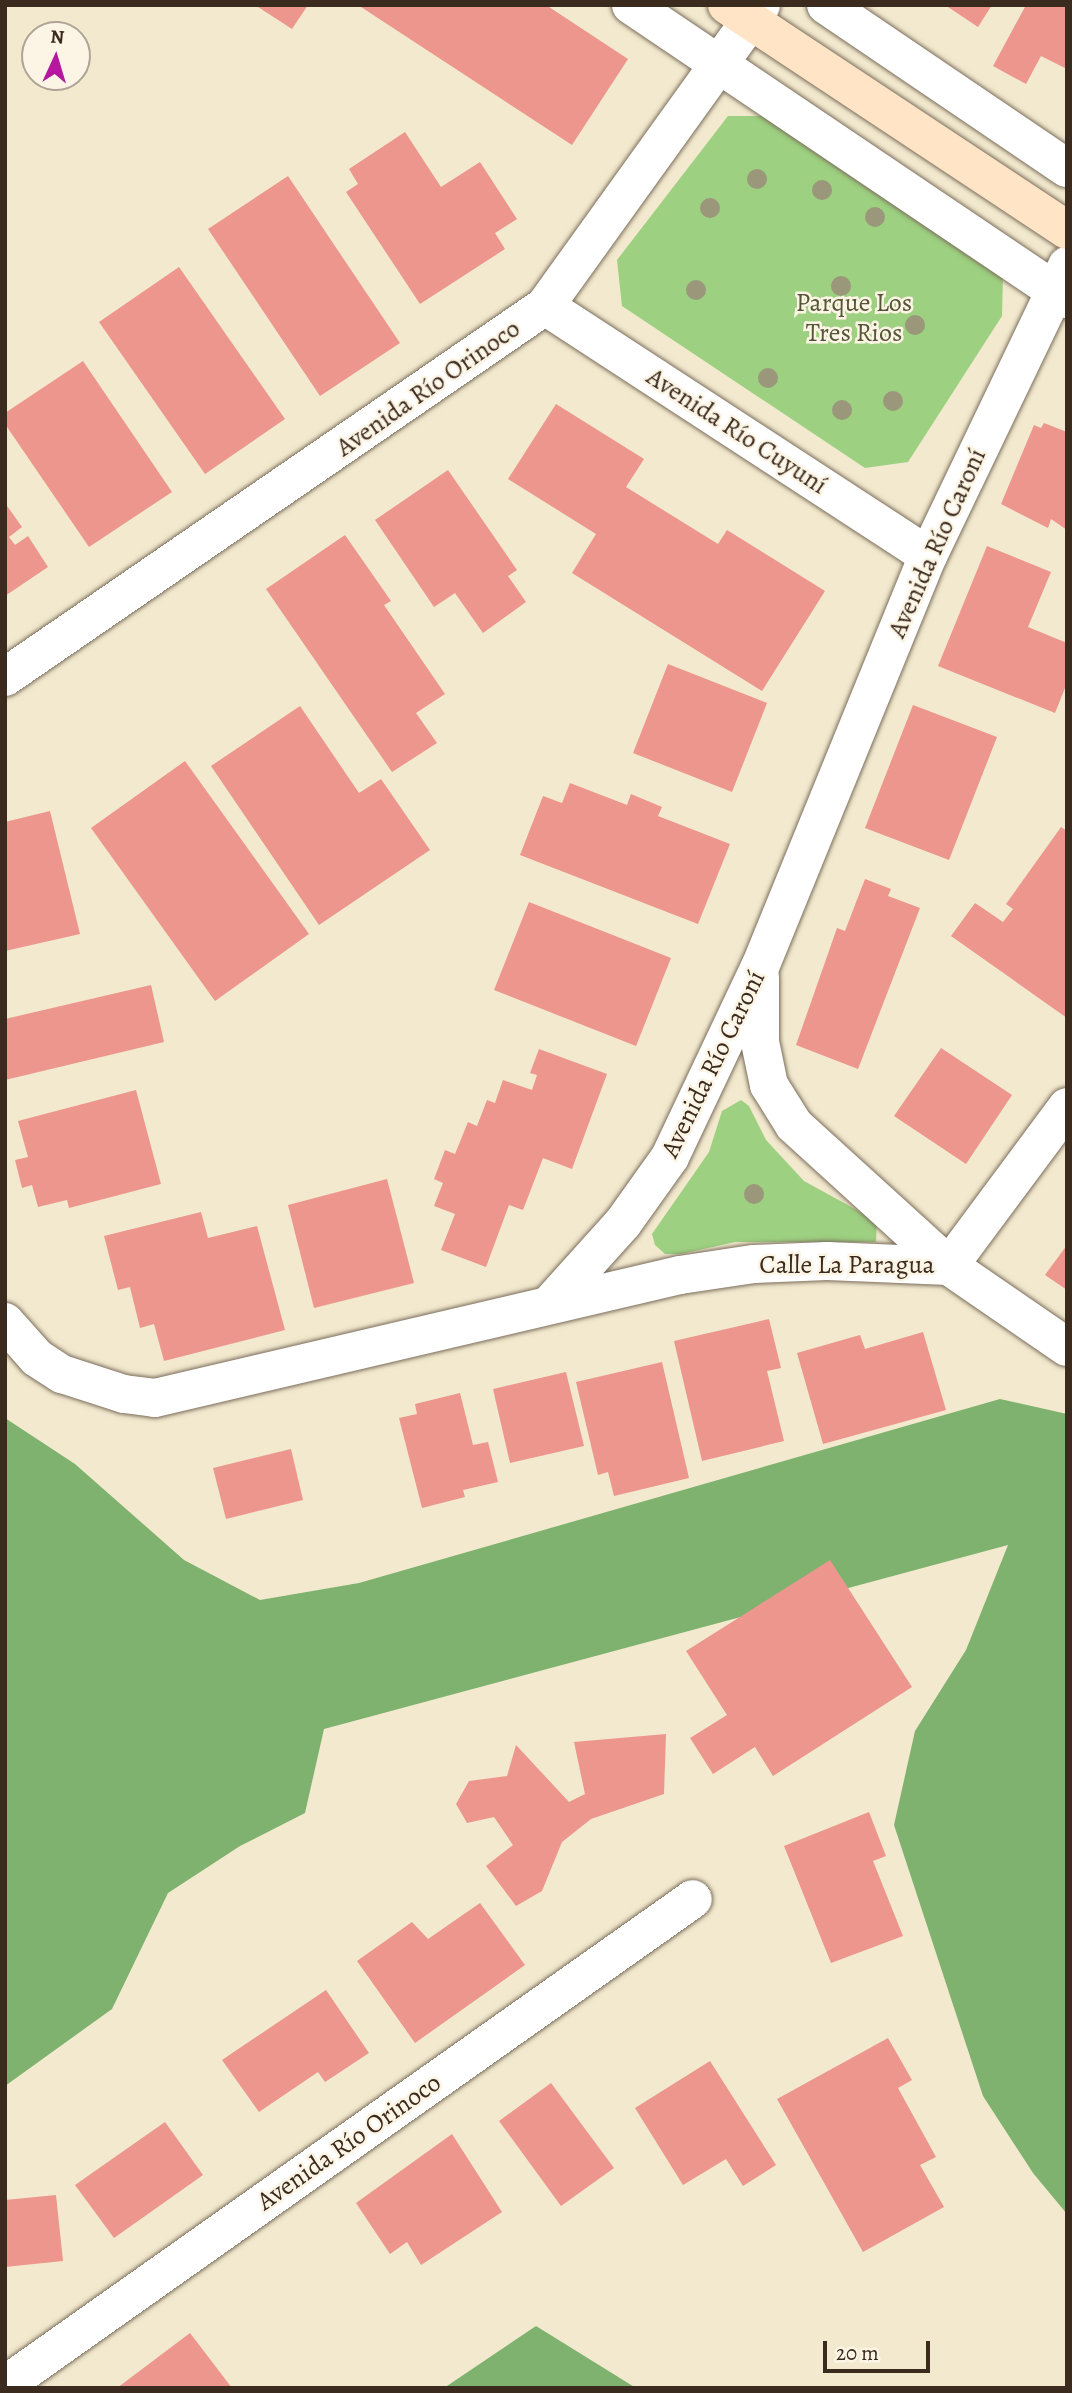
<!DOCTYPE html>
<html>
<head>
<meta charset="utf-8">
<style>
  body { margin:0 }
  #map { position:relative; width:1072px; height:2393px; overflow:hidden; background:#f2e9ce; font-family:Alegreya,serif }
  div>[style] { position:absolute }
  .green>* { inset:0; background:#9dd080 }
  .forest>* { inset:0; background:#7eb26e }
  .building>* { inset:0; background:#ec968d }
  .roads { filter:drop-shadow(0 0 2px #7b6d5c) drop-shadow(0 0 2px #7b6d5c) }
  .street>* { height:38px; margin:-19px; padding:0 19px; transform-origin:19px; border-radius:19px; background:#fff }
  .secondary>* { height:38px; margin:-19px; padding:0 19px; transform-origin:19px; border-radius:19px; background:#ffe4c6 }
  .trees>* { width:20px; height:20px; margin:-10px; border-radius:50%; background:#9b977a }
  span { translate:-50% -50%; white-space:nowrap; text-align:center; line-height:1.15; -webkit-text-stroke:5px #fcf5e5; paint-order:stroke }
  .park-label { font-size:26px; color:#545436 }
  .street-label { font-size:26px; color:#3b2a1e }
  .frame { position:absolute; inset:0; border:7px solid #3b2a1e; pointer-events:none }
  .north { position:absolute; left:21px; top:21px; width:70px; height:70px; box-sizing:border-box; background:#fcf5e5; border:2px solid #afa495; border-radius:50%; rotate:4deg; font-size:19px; font-weight:700; line-height:28px; text-align:center; color:#3b2a1e }
  .north::after { content:''; display:block; margin:auto; width:24px; height:32px; background:#b5179e; clip-path:polygon(50% 0,100% 100%,50% 72%,0 100%) }
  .scale { position:absolute; left:823px; top:2341px; width:107px; height:32px; box-sizing:border-box; border:4px solid #3b2a1e; border-top:0; padding-left:9px; font-size:21px; line-height:24px; white-space:nowrap; color:#3b2a1e; -webkit-text-stroke:5px #fcf5e5; paint-order:stroke }
</style>
</head>
<body>
<div id="map">
  <div class="green">
    <i style="clip-path:polygon(728px 116px,763px 116px,1003px 274px,1002px 316px,908px 462px,865px 468px,622px 306px,617px 260px)"></i>
    <i style="clip-path:polygon(741px 1100px,749px 1106px,766px 1140px,804px 1181px,877px 1221px,876px 1242px,735px 1242px,681px 1254px,665px 1254px,655px 1245px,652px 1234px,709px 1152px,722px 1111px)"></i>
  </div>
  <div class="forest">
    <i style="clip-path:polygon(1000px 1399px,1067px 1414px,1067px 2214px,1033px 2173px,983px 2096px,894px 1825px,915px 1731px,966px 1650px,1008px 1545px,324px 1729px,305px 1813px,240px 1846px,168px 1893px,112px 2009px,5px 2086px,5px 1418px,75px 1464px,184px 1560px,260px 1600px,359px 1583px)"></i>
    <i style="clip-path:polygon(536px 2326px,636px 2388px,444px 2388px)"></i>
  </div>
  <div class="building">
    <i style="clip-path:polygon(255px 5px,308px 5px,292px 29px)"></i>
    <i style="clip-path:polygon(358px 5px,546px 5px,628px 59px,572px 145px)"></i>
    <i style="clip-path:polygon(945px 5px,992px 5px,978px 27px)"></i>
    <i style="clip-path:polygon(1026px 5px,1067px 5px,1067px 69px,1041px 56px,1026px 84px,993px 66px)"></i>
    <i style="clip-path:polygon(405px 132px,441px 187px,480px 162px,517px 219px,495px 233px,505px 249px,420px 304px,346px 192px,358px 184px,349px 169px)"></i>
    <i style="clip-path:polygon(288px 176px,400px 343px,320px 396px,208px 229px)"></i>
    <i style="clip-path:polygon(179px 267px,285px 419px,205px 474px,99px 322px)"></i>
    <i style="clip-path:polygon(83px 361px,172px 492px,89px 547px,5px 424px,5px 413px)"></i>
    <i style="clip-path:polygon(556px 404px,644px 459px,626px 487px,718px 544px,727px 530px,825px 591px,762px 691px,572px 573px,596px 534px,508px 479px)"></i>
    <i style="clip-path:polygon(1044px 423px,1067px 432px,1067px 530px,1051px 519px,1048px 528px,1001px 504px,1034px 425px,1041px 428px)"></i>
    <i style="clip-path:polygon(448px 470px,517px 570px,508px 576px,526px 602px,483px 633px,455px 593px,434px 607px,375px 520px)"></i>
    <i style="clip-path:polygon(5px 503px,22px 527px,9px 537px,15px 545px,28px 536px,48px 567px,5px 596px)"></i>
    <i style="clip-path:polygon(345px 535px,391px 601px,384px 605px,445px 694px,416px 713px,437px 743px,392px 772px,266px 589px)"></i>
    <i style="clip-path:polygon(987px 546px,1051px 572px,1028px 627px,1067px 643px,1067px 683px,1055px 713px,938px 666px)"></i>
    <i style="clip-path:polygon(668px 664px,767px 703px,732px 792px,633px 753px)"></i>
    <i style="clip-path:polygon(913px 705px,997px 737px,949px 860px,865px 828px)"></i>
    <i style="clip-path:polygon(300px 706px,359px 793px,381px 779px,430px 850px,319px 925px,211px 766px)"></i>
    <i style="clip-path:polygon(185px 761px,309px 934px,215px 1001px,91px 828px)"></i>
    <i style="clip-path:polygon(570px 783px,627px 805px,631px 794px,662px 807px,658px 816px,730px 844px,698px 924px,520px 855px,543px 796px,562px 803px)"></i>
    <i style="clip-path:polygon(50px 811px,80px 934px,5px 951px,5px 822px)"></i>
    <i style="clip-path:polygon(1061px 827px,1067px 831px,1067px 1018px,951px 936px,975px 903px,1003px 922px,1013px 909px,1006px 904px)"></i>
    <i style="clip-path:polygon(865px 879px,891px 889px,888px 896px,920px 908px,858px 1069px,796px 1045px,837px 928px,845px 931px)"></i>
    <i style="clip-path:polygon(529px 902px,671px 958px,636px 1046px,494px 990px)"></i>
    <i style="clip-path:polygon(151px 985px,164px 1042px,5px 1080px,5px 1019px)"></i>
    <i style="clip-path:polygon(941px 1048px,1012px 1095px,966px 1164px,894px 1116px)"></i>
    <i style="clip-path:polygon(539px 1049px,607px 1074px,572px 1169px,543px 1158px,523px 1210px,509px 1205px,486px 1267px,441px 1250px,455px 1214px,434px 1206px,443px 1183px,434px 1179px,445px 1150px,455px 1154px,468px 1122px,477px 1126px,487px 1100px,495px 1103px,503px 1080px,532px 1090px,537px 1075px,530px 1073px)"></i>
    <i style="clip-path:polygon(136px 1090px,161px 1184px,69px 1208px,67px 1200px,38px 1207px,32px 1185px,22px 1188px,15px 1160px,28px 1157px,18px 1121px)"></i>
    <i style="clip-path:polygon(387px 1179px,414px 1283px,314px 1308px,288px 1205px)"></i>
    <i style="clip-path:polygon(201px 1212px,208px 1238px,257px 1226px,285px 1330px,164px 1361px,154px 1324px,140px 1328px,130px 1287px,118px 1290px,104px 1236px)"></i>
    <i style="clip-path:polygon(1067px 1245px,1067px 1290px,1045px 1275px)"></i>
    <i style="clip-path:polygon(769px 1319px,781px 1368px,767px 1371px,784px 1441px,702px 1461px,674px 1341px)"></i>
    <i style="clip-path:polygon(923px 1332px,946px 1410px,823px 1444px,797px 1353px,860px 1335px,865px 1349px)"></i>
    <i style="clip-path:polygon(662px 1362px,689px 1478px,614px 1496px,608px 1472px,598px 1475px,576px 1382px)"></i>
    <i style="clip-path:polygon(566px 1372px,584px 1446px,510px 1463px,493px 1389px)"></i>
    <i style="clip-path:polygon(460px 1393px,473px 1445px,488px 1442px,498px 1482px,463px 1490px,465px 1497px,422px 1508px,399px 1418px,417px 1414px,415px 1404px)"></i>
    <i style="clip-path:polygon(291px 1449px,303px 1500px,226px 1519px,213px 1468px)"></i>
    <i style="clip-path:polygon(830px 1560px,912px 1687px,773px 1776px,755px 1747px,713px 1774px,690px 1738px,727px 1715px,686px 1651px)"></i>
    <i style="clip-path:polygon(666px 1734px,664px 1794px,591px 1819px,562px 1842px,542px 1891px,516px 1906px,486px 1866px,513px 1845px,494px 1817px,467px 1823px,456px 1804px,469px 1781px,507px 1776px,516px 1745px,569px 1802px,585px 1794px,574px 1742px)"></i>
    <i style="clip-path:polygon(869px 1812px,886px 1856px,873px 1861px,903px 1936px,831px 1963px,784px 1846px)"></i>
    <i style="clip-path:polygon(480px 1903px,525px 1965px,415px 2043px,357px 1961px,412px 1922px,428px 1939px)"></i>
    <i style="clip-path:polygon(326px 1990px,369px 2053px,325px 2082px,318px 2072px,259px 2112px,222px 2060px)"></i>
    <i style="clip-path:polygon(888px 2038px,912px 2080px,898px 2088px,936px 2157px,920px 2165px,944px 2207px,863px 2252px,777px 2099px)"></i>
    <i style="clip-path:polygon(710px 2061px,776px 2165px,743px 2186px,726px 2159px,683px 2185px,635px 2108px)"></i>
    <i style="clip-path:polygon(551px 2083px,614px 2168px,561px 2206px,499px 2121px)"></i>
    <i style="clip-path:polygon(165px 2122px,203px 2175px,114px 2238px,75px 2185px)"></i>
    <i style="clip-path:polygon(452px 2134px,502px 2212px,421px 2265px,407px 2242px,390px 2254px,356px 2203px)"></i>
    <i style="clip-path:polygon(56px 2195px,63px 2261px,5px 2267px,5px 2200px)"></i>
    <i style="clip-path:polygon(190px 2333px,232px 2388px,117px 2388px)"></i>
  </div>
  <div class="roads">
    <div class="street">
      <i style="left:631px;top:5px;width:526px;rotate:33.99deg"></i>
      <i style="left:826px;top:5px;width:291px;rotate:34.1deg"></i>
      <i style="left:545px;top:306px;width:457px;rotate:33.1deg"></i>
      <i style="left:5px;top:677px;width:655px;rotate:-34.49deg"></i>
      <i style="left:545px;top:306px;width:370px;rotate:-54.3deg"></i>
      <i style="left:760px;top:977px;width:65px;rotate:90deg"></i>
      <i style="left:760px;top:1042px;width:44px;rotate:78.2deg"></i>
      <i style="left:769px;top:1085px;width:47px;rotate:58deg"></i>
      <i style="left:794px;top:1125px;width:210px;rotate:42.3deg"></i>
      <i style="left:949px;top:1266px;width:143px;rotate:34.5deg"></i>
      <i style="left:949px;top:1266px;width:198px;rotate:-53.4deg"></i>
      <i style="left:550px;top:1304px;width:109px;rotate:-48deg"></i>
      <i style="left:623px;top:1223px;width:81px;rotate:-54.5deg"></i>
      <i style="left:670px;top:1157px;width:210px;rotate:-64.7deg"></i>
      <i style="left:760px;top:967px;width:444px;rotate:-67.8deg"></i>
      <i style="left:928px;top:556px;width:322px;rotate:-64.4deg"></i>
      <i style="left:5px;top:1322px;width:48px;rotate:48.4deg"></i>
      <i style="left:37px;top:1358px;width:30px;rotate:33deg"></i>
      <i style="left:62px;top:1374px;width:65px;rotate:17.9deg"></i>
      <i style="left:124px;top:1394px;width:31px;rotate:7deg"></i>
      <i style="left:155px;top:1398px;width:539px;rotate:-13.19deg"></i>
      <i style="left:680px;top:1275px;width:75px;rotate:-8.5deg"></i>
      <i style="left:754px;top:1264px;width:73px;rotate:-2.4deg"></i>
      <i style="left:827px;top:1261px;width:122px;rotate:2.3deg"></i>
      <i style="left:5px;top:2385px;width:842px;rotate:-35.24deg"></i>
    </div>
    <div class="secondary">
      <i style="left:727px;top:5px;width:408px;rotate:33.5deg"></i>
    </div>
  </div>
  <div class="trees">
    <i style="left:757px;top:179px"></i>
    <i style="left:822px;top:190px"></i>
    <i style="left:710px;top:208px"></i>
    <i style="left:875px;top:217px"></i>
    <i style="left:841px;top:286px"></i>
    <i style="left:696px;top:290px"></i>
    <i style="left:915px;top:325px"></i>
    <i style="left:768px;top:378px"></i>
    <i style="left:893px;top:401px"></i>
    <i style="left:842px;top:410px"></i>
    <i style="left:754px;top:1194px"></i>
  </div>
  <div class="park-label">
    <span style="left:854px;top:318px">Parque Los<br>Tres Rios</span>
  </div>
  <div class="street-label">
    <span style="left:428px;top:388px;rotate:-35deg">Avenida Río Orinoco</span>
    <span style="left:737px;top:431px;rotate:33deg">Avenida Río Cuyuní</span>
    <span style="left:937px;top:543px;rotate:-66deg">Avenida Río Caroní</span>
    <span style="left:713px;top:1064px;rotate:-64deg">Avenida Río Caroní</span>
    <span style="left:847px;top:1265px">Calle La Paragua</span>
    <span style="left:349px;top:2142px;rotate:-35deg">Avenida Río Orinoco</span>
  </div>
  <div class="frame"></div>
  <div class="north">N</div>
  <div class="scale">20 m</div>
</div>
</body>
</html>
